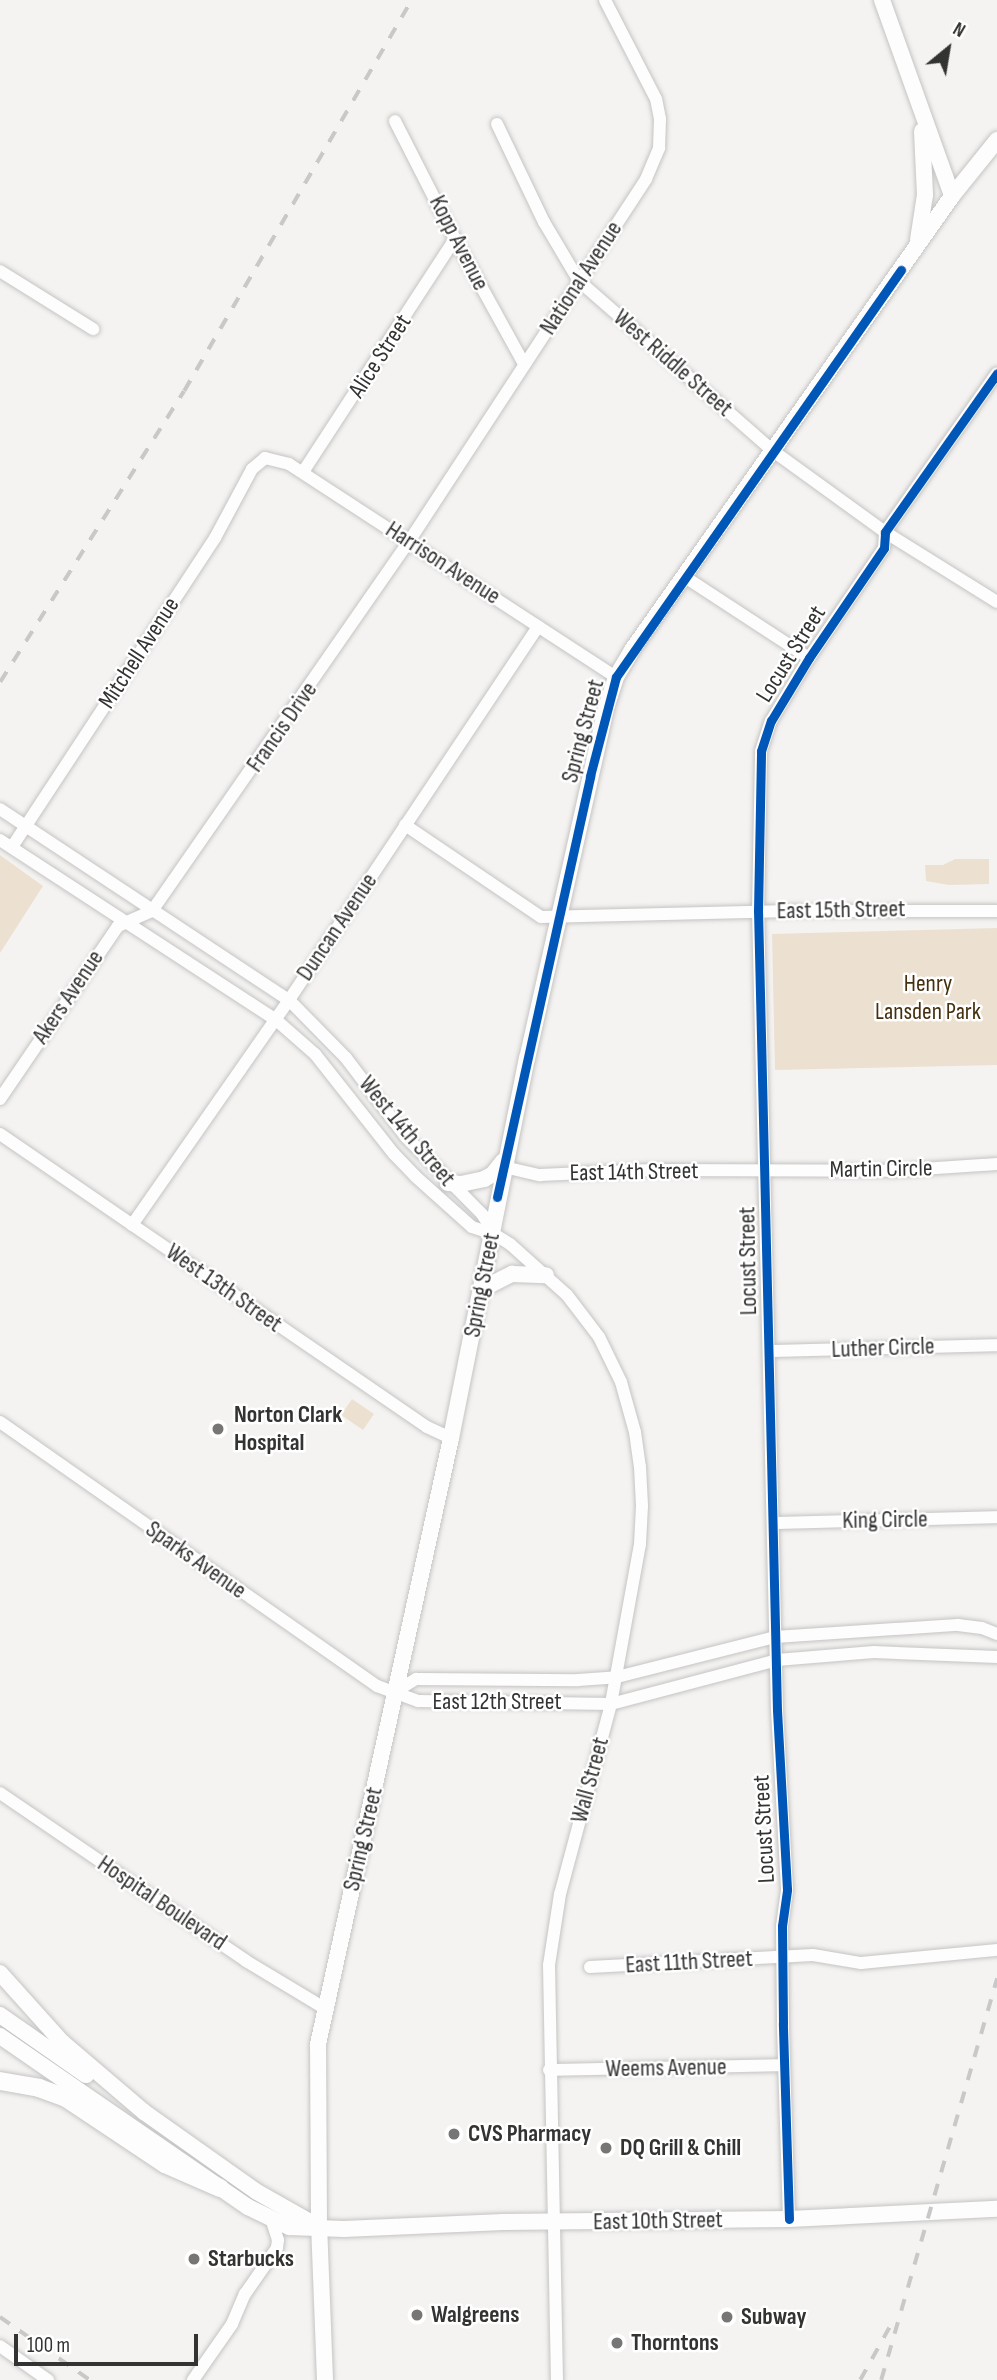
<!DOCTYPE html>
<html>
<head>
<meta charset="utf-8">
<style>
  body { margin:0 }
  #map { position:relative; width:997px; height:2380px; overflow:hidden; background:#f4f3f1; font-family:"Sofia Sans Condensed",sans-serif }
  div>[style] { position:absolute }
  .green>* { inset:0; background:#ece0d1 }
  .roads { filter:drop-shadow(0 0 2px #c5c4c3) drop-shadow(0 0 2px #c5c4c3) }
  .minor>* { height:12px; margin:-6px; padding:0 6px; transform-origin:6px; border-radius:6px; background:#fdfdfd }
  .major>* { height:16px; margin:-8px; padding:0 8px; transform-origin:8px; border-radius:8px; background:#fdfdfd }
  .highway>* { height:18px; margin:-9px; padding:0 9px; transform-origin:9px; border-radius:9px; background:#fdfdfd }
  .rail>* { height:3.5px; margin-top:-1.75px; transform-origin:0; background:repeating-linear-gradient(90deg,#c9c8c8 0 12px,transparent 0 24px) }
  .cycleway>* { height:9px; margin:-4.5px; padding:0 4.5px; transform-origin:4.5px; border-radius:4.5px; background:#0057b8 }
  .dots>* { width:19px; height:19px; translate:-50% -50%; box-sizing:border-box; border:4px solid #fff; border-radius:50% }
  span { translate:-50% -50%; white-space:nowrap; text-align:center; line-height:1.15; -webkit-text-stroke:5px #fff; paint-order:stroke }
  .street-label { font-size:24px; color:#333332 }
  .park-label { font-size:24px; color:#442f0e }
  .poi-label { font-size:24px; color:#333332; font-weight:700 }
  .left { translate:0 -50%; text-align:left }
  .north { position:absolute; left:913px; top:14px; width:70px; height:70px; -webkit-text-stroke:5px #fff; paint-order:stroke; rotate:30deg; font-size:19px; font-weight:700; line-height:28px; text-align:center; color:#333332 }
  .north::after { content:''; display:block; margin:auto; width:24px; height:32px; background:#333332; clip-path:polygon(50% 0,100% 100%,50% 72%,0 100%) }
  .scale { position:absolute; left:14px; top:2334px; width:184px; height:32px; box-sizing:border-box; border:4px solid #333332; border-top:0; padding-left:9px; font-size:21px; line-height:24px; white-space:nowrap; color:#333332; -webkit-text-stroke:5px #fff; paint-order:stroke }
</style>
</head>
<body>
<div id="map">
  <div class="green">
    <i style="clip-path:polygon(0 855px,43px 886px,0 953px)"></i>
    <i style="clip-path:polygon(955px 859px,989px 859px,989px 884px,949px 885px,926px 881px,925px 865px,943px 865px)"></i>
    <i style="clip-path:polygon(997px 928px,997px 1065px,775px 1070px,772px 934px)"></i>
    <i style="clip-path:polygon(352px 1399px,374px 1414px,363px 1430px,341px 1415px)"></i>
  </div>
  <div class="roads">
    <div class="minor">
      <i style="left:395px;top:121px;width:132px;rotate:63deg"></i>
      <i style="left:455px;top:239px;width:143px;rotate:61.1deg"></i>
      <i style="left:497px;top:124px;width:109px;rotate:64.4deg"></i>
      <i style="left:544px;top:222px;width:69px;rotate:59.3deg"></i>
      <i style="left:579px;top:281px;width:258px;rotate:41.2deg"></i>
      <i style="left:773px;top:451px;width:138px;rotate:35.9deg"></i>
      <i style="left:885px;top:532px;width:132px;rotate:32deg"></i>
      <i style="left:0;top:271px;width:110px;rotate:31.9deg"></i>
      <i style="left:303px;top:472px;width:278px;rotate:-56.9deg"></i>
      <i style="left:685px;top:577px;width:148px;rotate:33.2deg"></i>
      <i style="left:0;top:809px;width:346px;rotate:33.5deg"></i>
      <i style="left:289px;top:1000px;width:81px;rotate:45.5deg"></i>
      <i style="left:346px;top:1058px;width:99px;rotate:52.8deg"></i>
      <i style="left:406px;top:1137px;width:108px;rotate:45.4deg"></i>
      <i style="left:482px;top:1214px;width:22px;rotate:58deg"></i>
      <i style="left:405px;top:825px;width:164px;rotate:34.1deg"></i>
      <i style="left:541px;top:917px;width:248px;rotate:-1.4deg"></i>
      <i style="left:789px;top:911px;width:208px"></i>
      <i style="left:0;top:840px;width:328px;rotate:33.1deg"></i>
      <i style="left:275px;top:1019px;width:53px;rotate:41.2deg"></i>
      <i style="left:315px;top:1054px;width:127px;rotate:51.7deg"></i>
      <i style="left:394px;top:1154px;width:30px;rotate:46deg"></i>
      <i style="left:415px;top:1176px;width:76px;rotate:41.8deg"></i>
      <i style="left:472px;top:1227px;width:23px;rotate:18deg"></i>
      <i style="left:494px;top:1234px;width:19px;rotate:32deg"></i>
      <i style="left:510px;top:1244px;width:76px;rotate:41.8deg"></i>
      <i style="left:567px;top:1295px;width:53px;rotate:52.7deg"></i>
      <i style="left:599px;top:1337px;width:50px;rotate:63.9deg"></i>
      <i style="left:621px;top:1382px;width:52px;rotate:74.4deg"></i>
      <i style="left:635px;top:1432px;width:35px;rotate:82deg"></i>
      <i style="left:640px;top:1467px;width:39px;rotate:87deg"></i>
      <i style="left:642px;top:1506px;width:38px;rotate:93deg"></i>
      <i style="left:640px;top:1544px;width:163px;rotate:100.3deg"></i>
      <i style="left:611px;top:1704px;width:197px;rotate:105deg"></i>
      <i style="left:560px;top:1894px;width:72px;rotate:98.8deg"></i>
      <i style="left:549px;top:1965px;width:415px;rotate:88.9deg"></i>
      <i style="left:12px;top:847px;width:370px;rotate:-56.7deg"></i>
      <i style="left:215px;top:538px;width:78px;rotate:-61.8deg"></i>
      <i style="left:252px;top:469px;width:17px;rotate:-40deg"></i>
      <i style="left:265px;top:458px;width:25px;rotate:14deg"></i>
      <i style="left:289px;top:464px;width:390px;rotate:33.1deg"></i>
      <i style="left:152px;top:911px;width:452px;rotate:-55.2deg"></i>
      <i style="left:410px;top:540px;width:431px;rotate:-56.8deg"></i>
      <i style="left:646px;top:179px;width:34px;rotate:-67deg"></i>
      <i style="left:659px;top:148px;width:29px;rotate:-88deg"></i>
      <i style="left:660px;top:119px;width:20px;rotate:-101deg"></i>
      <i style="left:656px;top:99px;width:111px;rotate:-117.3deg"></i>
      <i style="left:0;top:1099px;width:209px;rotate:-55.7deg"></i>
      <i style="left:118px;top:926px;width:37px;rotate:-24deg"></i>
      <i style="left:0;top:1134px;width:518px;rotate:34.46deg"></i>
      <i style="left:427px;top:1427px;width:26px;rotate:25deg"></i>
      <i style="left:504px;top:1167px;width:37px;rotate:13deg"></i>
      <i style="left:540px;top:1175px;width:111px;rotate:-2.6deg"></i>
      <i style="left:651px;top:1170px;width:241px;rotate:0.2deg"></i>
      <i style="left:892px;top:1171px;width:105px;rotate:-3.8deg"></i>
      <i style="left:132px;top:1225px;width:274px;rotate:-55.1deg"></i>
      <i style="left:289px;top:1000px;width:449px;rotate:-56.3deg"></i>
      <i style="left:770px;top:1351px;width:227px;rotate:-1.5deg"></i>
      <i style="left:0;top:1422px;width:460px;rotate:35deg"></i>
      <i style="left:377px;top:1686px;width:44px;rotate:20.1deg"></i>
      <i style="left:418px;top:1701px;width:193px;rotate:0.9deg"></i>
      <i style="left:611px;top:1704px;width:172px;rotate:-14.8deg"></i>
      <i style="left:777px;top:1660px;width:97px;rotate:-4.7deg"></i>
      <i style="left:874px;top:1652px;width:123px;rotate:2.3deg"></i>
      <i style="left:773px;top:1523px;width:224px;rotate:-1.5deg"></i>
      <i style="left:395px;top:1692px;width:25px;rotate:-32deg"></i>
      <i style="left:416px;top:1679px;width:162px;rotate:0.4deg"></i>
      <i style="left:578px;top:1680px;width:39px;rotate:-4deg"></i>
      <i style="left:617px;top:1677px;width:163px;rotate:-14.2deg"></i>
      <i style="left:775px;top:1637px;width:183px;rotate:-3.8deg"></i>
      <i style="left:958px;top:1625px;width:24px;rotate:7deg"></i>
      <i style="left:982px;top:1628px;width:16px;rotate:22deg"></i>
      <i style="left:0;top:1793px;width:298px;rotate:34.3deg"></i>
      <i style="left:246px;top:1961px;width:93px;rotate:31deg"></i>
      <i style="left:590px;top:1967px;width:223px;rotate:-3.1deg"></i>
      <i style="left:813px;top:1955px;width:49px;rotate:9.5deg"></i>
      <i style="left:861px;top:1963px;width:137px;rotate:-5.5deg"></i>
      <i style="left:549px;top:2070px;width:235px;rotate:-1.2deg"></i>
      <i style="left:789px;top:2219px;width:196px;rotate:-91.8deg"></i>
      <i style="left:783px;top:2023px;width:97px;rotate:-90.6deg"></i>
      <i style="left:782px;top:1926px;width:37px;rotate:-82deg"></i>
      <i style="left:787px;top:1889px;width:179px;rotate:-93.2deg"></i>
      <i style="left:777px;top:1710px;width:799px;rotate:-91.36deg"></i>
      <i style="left:758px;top:911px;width:160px;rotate:-88.9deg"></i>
      <i style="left:761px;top:751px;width:32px;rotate:-72deg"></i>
      <i style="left:771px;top:721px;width:74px;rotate:-58.9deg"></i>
      <i style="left:809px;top:658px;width:133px;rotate:-55.7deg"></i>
      <i style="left:884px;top:548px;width:16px;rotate:-86deg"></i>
      <i style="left:885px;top:532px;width:194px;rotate:-54.8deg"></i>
      <i style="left:0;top:2346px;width:59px;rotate:35.3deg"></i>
      <i style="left:193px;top:2380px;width:68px;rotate:-55.1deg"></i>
      <i style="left:232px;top:2324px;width:33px;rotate:-67deg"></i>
      <i style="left:245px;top:2294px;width:56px;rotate:-55.2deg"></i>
      <i style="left:277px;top:2248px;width:8px;rotate:-83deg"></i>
      <i style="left:278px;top:2240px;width:20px;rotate:-108deg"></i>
    </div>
    <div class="major">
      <i style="left:882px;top:0;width:208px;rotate:70.3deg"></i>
      <i style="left:918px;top:240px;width:46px;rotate:-81.2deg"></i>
      <i style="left:925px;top:195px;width:64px;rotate:-92.7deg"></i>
      <i style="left:448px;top:1183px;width:13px;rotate:4deg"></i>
      <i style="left:461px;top:1184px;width:24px;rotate:-12deg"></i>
      <i style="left:484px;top:1179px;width:10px;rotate:-29deg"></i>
      <i style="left:493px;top:1174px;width:16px;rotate:-52deg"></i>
      <i style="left:482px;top:1289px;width:34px;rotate:-27deg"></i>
      <i style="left:512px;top:1274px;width:34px;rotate:2deg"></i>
      <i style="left:0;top:1973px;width:93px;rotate:48.1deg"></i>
      <i style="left:62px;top:2042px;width:108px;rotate:40.5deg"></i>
      <i style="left:144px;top:2112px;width:138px;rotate:35.3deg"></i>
      <i style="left:257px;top:2192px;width:71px;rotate:29.4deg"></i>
      <i style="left:0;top:2015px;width:105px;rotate:34.9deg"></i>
      <i style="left:0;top:2036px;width:301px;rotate:34.6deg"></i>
      <i style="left:248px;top:2207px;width:46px;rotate:26deg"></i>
      <i style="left:289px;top:2227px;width:55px;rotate:2.1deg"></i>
      <i style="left:344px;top:2229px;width:159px;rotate:-2.5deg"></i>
      <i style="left:503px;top:2222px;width:286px;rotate:-0.6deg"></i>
      <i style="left:789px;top:2219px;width:208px;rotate:-2.8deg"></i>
      <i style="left:325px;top:2380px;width:153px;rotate:-92.2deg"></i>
      <i style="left:319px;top:2227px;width:183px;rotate:-90.3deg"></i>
      <i style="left:318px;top:2044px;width:620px;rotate:-77.62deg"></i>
      <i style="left:451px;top:1438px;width:387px;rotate:-78.7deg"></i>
      <i style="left:527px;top:1059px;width:363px;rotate:-77.3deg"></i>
      <i style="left:607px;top:705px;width:29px;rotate:-72deg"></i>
      <i style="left:616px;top:677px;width:31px;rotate:-59deg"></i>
      <i style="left:632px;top:650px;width:555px;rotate:-54.82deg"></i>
      <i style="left:952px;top:196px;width:72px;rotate:-51.2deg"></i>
    </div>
    <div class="highway">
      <i style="left:0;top:2081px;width:40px;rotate:10deg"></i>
      <i style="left:39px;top:2088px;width:29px;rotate:20deg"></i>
      <i style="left:66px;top:2098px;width:119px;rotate:33.7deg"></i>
      <i style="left:165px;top:2164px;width:60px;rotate:23.6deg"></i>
    </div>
  </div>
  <div class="rail">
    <i style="left:0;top:682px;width:344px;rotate:-57.7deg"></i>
    <i style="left:184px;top:391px;width:453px;rotate:-59.8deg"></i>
    <i style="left:0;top:2317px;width:110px;rotate:35deg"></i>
    <i style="left:860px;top:2380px;width:60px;rotate:-60.9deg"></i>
    <i style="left:881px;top:2380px;width:418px;rotate:-73.9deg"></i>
  </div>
  <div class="cycleway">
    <i style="left:497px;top:1197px;width:431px;rotate:-77.5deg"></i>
    <i style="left:590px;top:776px;width:102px;rotate:-75.3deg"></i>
    <i style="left:616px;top:677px;width:497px;rotate:-55deg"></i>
    <i style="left:789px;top:2219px;width:196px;rotate:-91.8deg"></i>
    <i style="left:783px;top:2023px;width:97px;rotate:-90.6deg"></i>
    <i style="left:782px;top:1926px;width:37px;rotate:-82deg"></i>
    <i style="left:787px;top:1889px;width:179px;rotate:-93.2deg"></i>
    <i style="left:777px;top:1710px;width:799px;rotate:-91.36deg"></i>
    <i style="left:758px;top:911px;width:160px;rotate:-88.9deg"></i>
    <i style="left:761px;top:751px;width:32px;rotate:-72deg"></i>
    <i style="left:771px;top:721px;width:74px;rotate:-58.9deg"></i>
    <i style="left:809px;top:658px;width:133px;rotate:-55.7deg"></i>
    <i style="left:884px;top:548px;width:16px;rotate:-86deg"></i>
    <i style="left:885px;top:532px;width:194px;rotate:-54.8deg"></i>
  </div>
  <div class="dots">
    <i style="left:218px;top:1429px;background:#777675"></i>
    <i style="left:454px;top:2134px;background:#777675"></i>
    <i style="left:606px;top:2148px;background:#777675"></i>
    <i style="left:194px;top:2259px;background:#777675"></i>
    <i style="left:417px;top:2315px;background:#777675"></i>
    <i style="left:727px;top:2317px;background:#777675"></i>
    <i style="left:617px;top:2343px;background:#777675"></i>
  </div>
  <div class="street-label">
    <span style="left:459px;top:243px;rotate:63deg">Kopp Avenue</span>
    <span style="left:581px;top:278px;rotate:-57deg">National Avenue</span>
    <span style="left:380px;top:356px;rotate:-57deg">Alice Street</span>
    <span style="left:673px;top:363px;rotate:41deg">West Riddle Street</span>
    <span style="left:443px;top:563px;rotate:33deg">Harrison Avenue</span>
    <span style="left:139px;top:653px;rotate:-57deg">Mitchell Avenue</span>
    <span style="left:791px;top:654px;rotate:-58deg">Locust Street</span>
    <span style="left:282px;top:727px;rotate:-55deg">Francis Drive</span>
    <span style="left:583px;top:731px;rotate:-75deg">Spring Street</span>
    <span style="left:841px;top:910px;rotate:-1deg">East 15th Street</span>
    <span style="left:337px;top:927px;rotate:-56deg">Duncan Avenue</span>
    <span style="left:68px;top:997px;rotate:-56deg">Akers Avenue</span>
    <span style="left:407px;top:1131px;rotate:50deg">West 14th Street</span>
    <span style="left:881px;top:1169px;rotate:-1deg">Martin Circle</span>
    <span style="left:634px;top:1172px;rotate:-1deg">East 14th Street</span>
    <span style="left:748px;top:1261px;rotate:-91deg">Locust Street</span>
    <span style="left:482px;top:1285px;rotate:-79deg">Spring Street</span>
    <span style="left:224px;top:1288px;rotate:35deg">West 13th Street</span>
    <span style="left:883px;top:1348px;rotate:-2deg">Luther Circle</span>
    <span style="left:885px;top:1520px;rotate:-1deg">King Circle</span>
    <span style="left:196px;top:1560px;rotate:35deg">Sparks Avenue</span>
    <span style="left:497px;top:1702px">East 12th Street</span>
    <span style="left:590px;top:1780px;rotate:-75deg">Wall Street</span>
    <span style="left:764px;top:1829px;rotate:-93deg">Locust Street</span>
    <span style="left:363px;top:1839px;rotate:-77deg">Spring Street</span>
    <span style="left:162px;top:1903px;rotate:34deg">Hospital Boulevard</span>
    <span style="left:689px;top:1962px;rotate:-3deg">East 11th Street</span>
    <span style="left:666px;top:2068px;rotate:-1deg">Weems Avenue</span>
    <span style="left:658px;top:2221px;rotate:-1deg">East 10th Street</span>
  </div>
  <div class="park-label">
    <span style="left:928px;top:998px">Henry<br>Lansden Park</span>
  </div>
  <div class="poi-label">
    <span class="left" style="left:234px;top:1429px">Norton Clark<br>Hospital</span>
    <span class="left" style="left:468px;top:2134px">CVS Pharmacy</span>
    <span class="left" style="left:620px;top:2148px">DQ Grill &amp; Chill</span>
    <span class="left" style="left:208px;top:2259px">Starbucks</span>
    <span class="left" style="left:431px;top:2315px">Walgreens</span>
    <span class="left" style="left:741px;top:2317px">Subway</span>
    <span class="left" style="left:631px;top:2343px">Thorntons</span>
  </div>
  <div class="north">N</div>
  <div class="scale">100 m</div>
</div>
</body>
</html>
